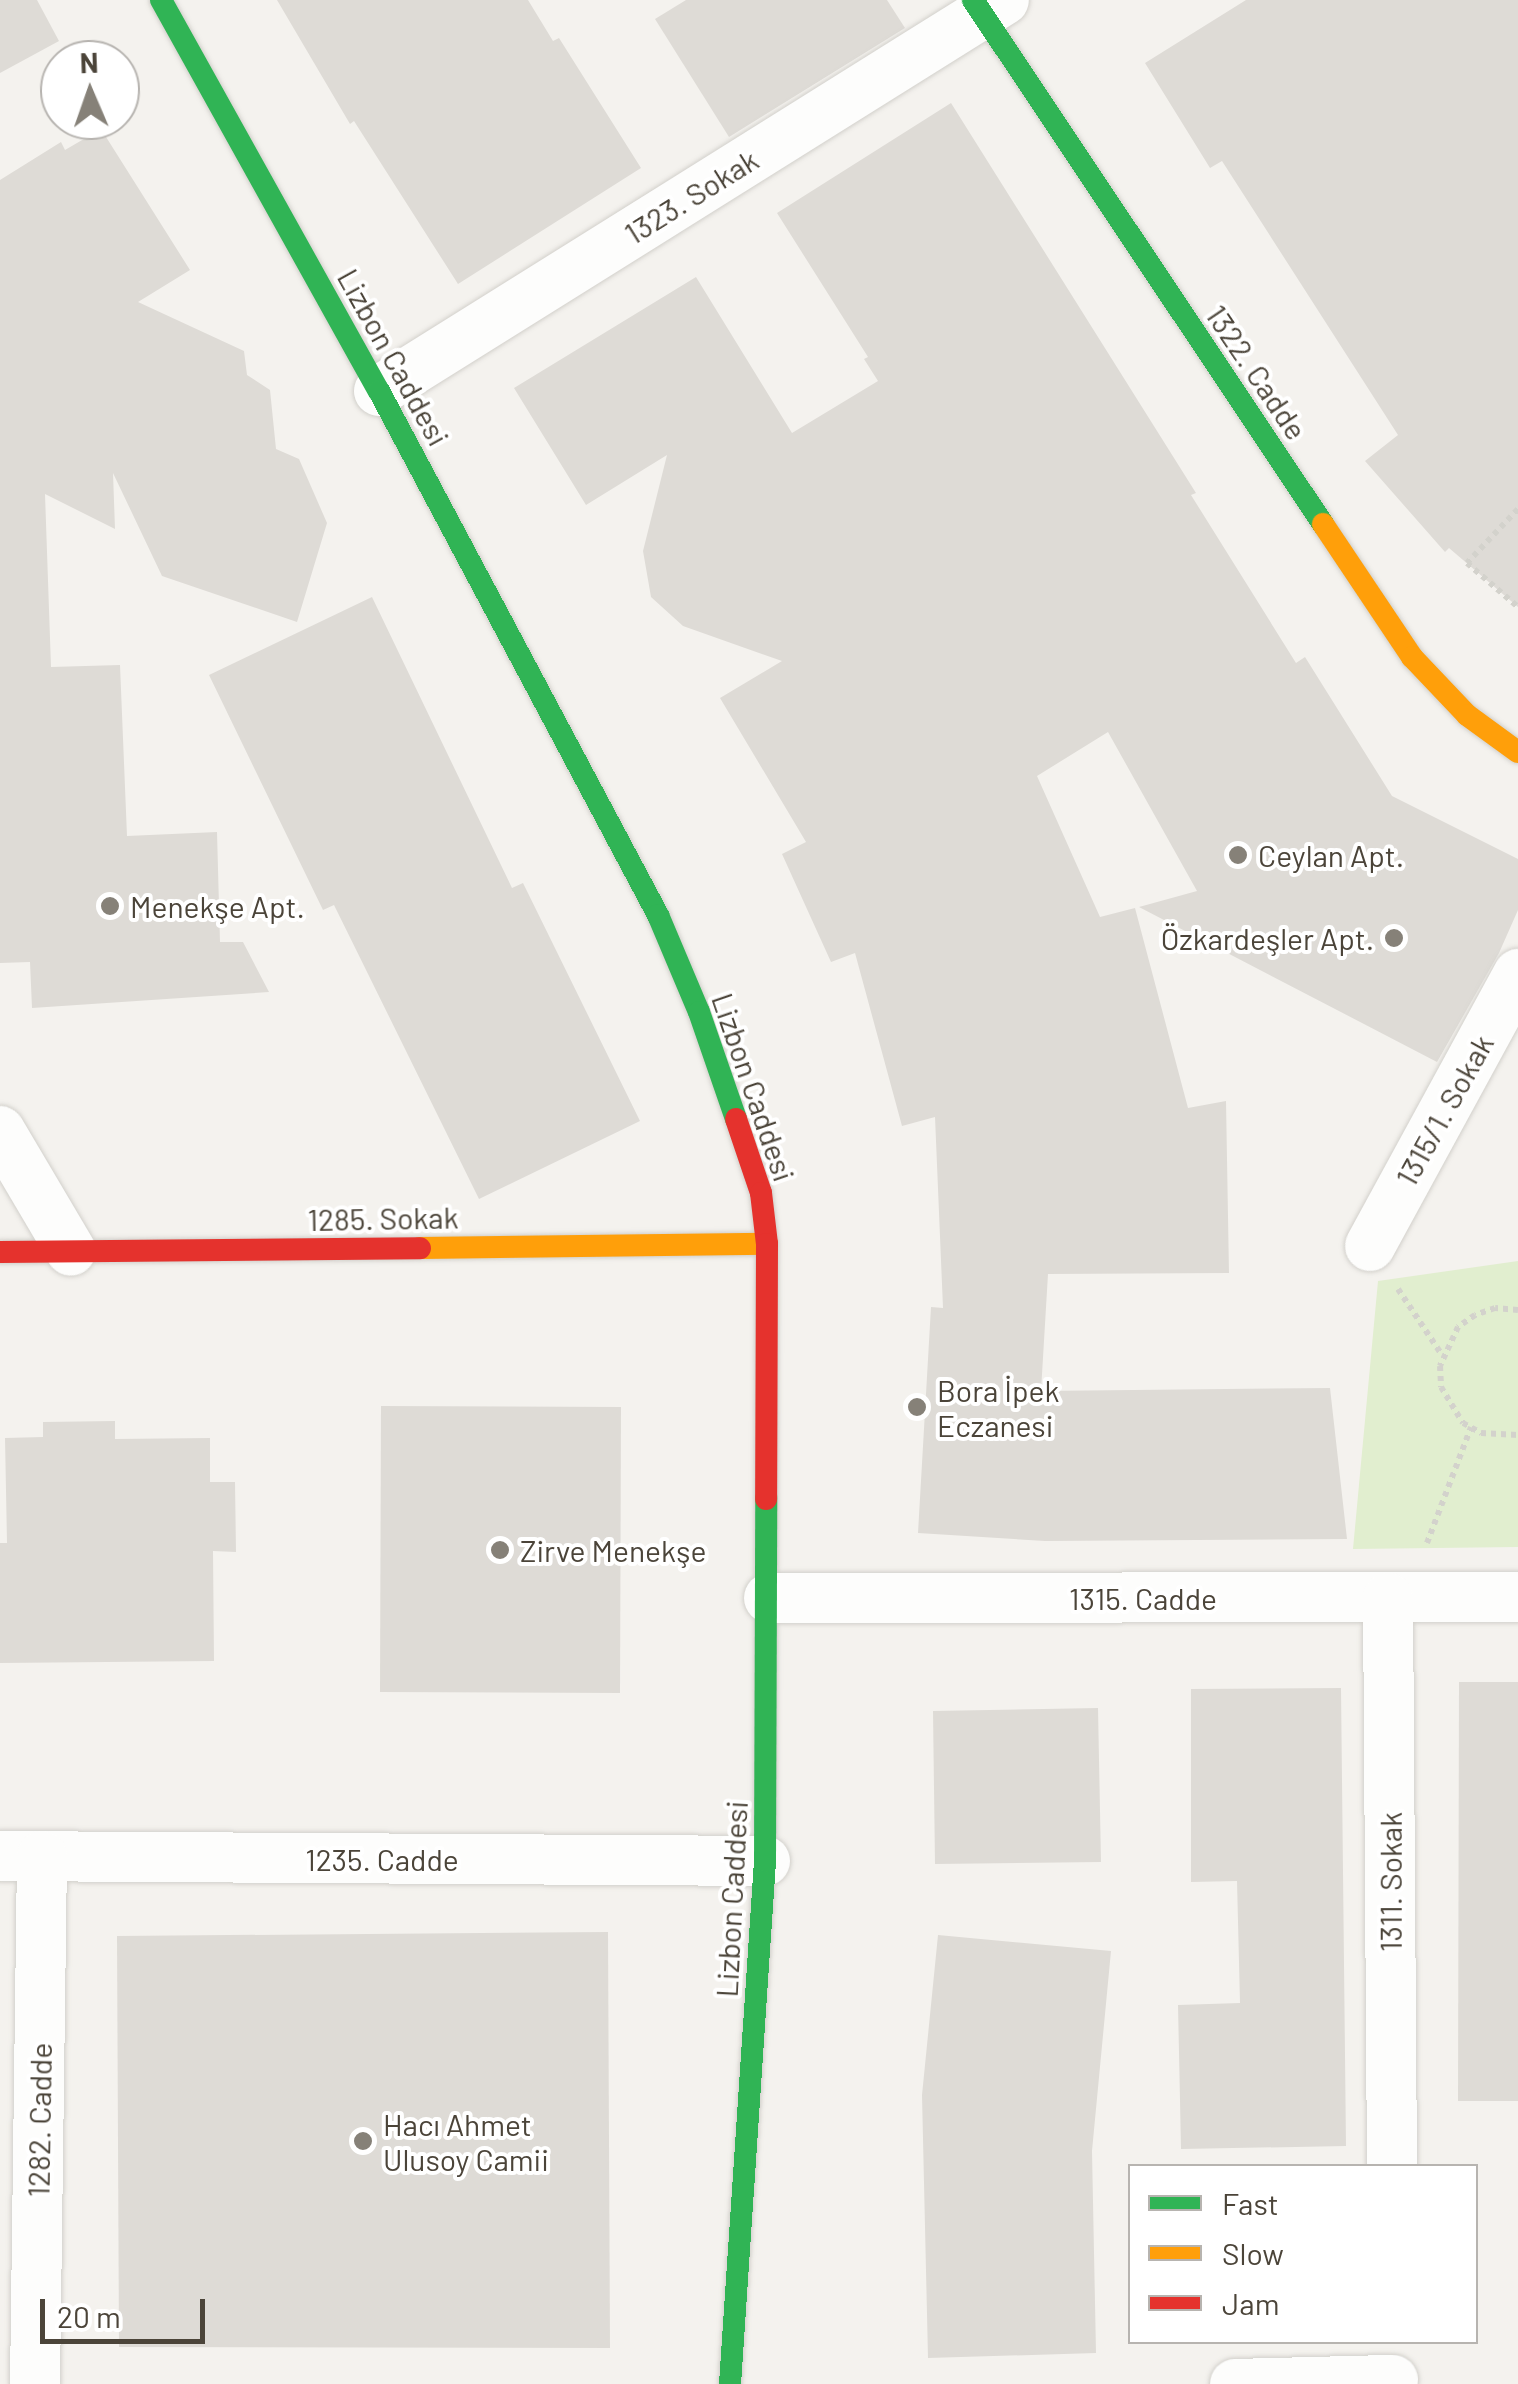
<!DOCTYPE html>
<html>
<head>
<meta charset="utf-8">
<style>
  body { margin:0 }
  #map { position:relative; width:1518px; height:2384px; overflow:hidden; background:#f4f2ee; font-family:Barlow,sans-serif }
  div>[style] { position:absolute }
  .green>* { inset:0; background:#e1eecf }
  .building>* { inset:0; background:#dedbd6 }
  .path>* { height:6px; margin-top:-3px; transform-origin:0; background:repeating-linear-gradient(90deg,#d3d2cc 0 5px,transparent 0 10px) }
  .roads { filter:drop-shadow(0 0 2px #d2d0cb) drop-shadow(0 0 2px #d2d0cb) }
  .street>* { height:50px; margin:-25px; padding:0 25px; transform-origin:25px; border-radius:25px; background:#fdfdfc }
  .fast>* { height:22px; margin:-11px; padding:0 11px; transform-origin:11px; border-radius:11px; background:#30b455 }
  .slow>* { height:22px; margin:-11px; padding:0 11px; transform-origin:11px; border-radius:11px; background:#ff9f0a }
  .jam>* { height:22px; margin:-11px; padding:0 11px; transform-origin:11px; border-radius:11px; background:#e5322d }
  .dots>* { width:28px; height:28px; translate:-50% -50%; box-sizing:border-box; border:5px solid #fff; border-radius:50% }
  span { translate:-50% -50%; white-space:nowrap; text-align:center; line-height:1.15; -webkit-text-stroke:8px #fff; paint-order:stroke }
  .street-label { font-size:30px; color:#4b4439 }
  .poi-label { font-size:30px; color:#4b4439 }
  .left { translate:0 -50%; text-align:left }
  .right { translate:-100% -50%; text-align:right }
  .legend { position:absolute; left:1128px; top:2164px; width:350px; height:180px; box-sizing:border-box; background:#fff; border:2px solid #b7b4b0; margin:0; padding:12px 18px; list-style:none; font-size:30px; color:#4b4439 }
  .legend li { display:flex; align-items:center; gap:20px; height:50px }
  .legend b { width:50px; border:2px solid #b7b4b0 }
  .north { position:absolute; left:40px; top:40px; width:100px; height:100px; box-sizing:border-box; background:#fff; border:2px solid #b7b4b0; border-radius:50%; rotate:358deg; font-size:28px; font-weight:700; line-height:40px; text-align:center; color:#4b4439 }
  .north::after { content:''; display:block; margin:auto; width:35px; height:45px; background:#868178; clip-path:polygon(50% 0,100% 100%,50% 72%,0 100%) }
  .scale { position:absolute; left:40px; top:2299px; width:165px; height:45px; box-sizing:border-box; border:5px solid #4b4439; border-top:0; padding-left:12px; font-size:30px; line-height:35px; white-space:nowrap; color:#4b4439; -webkit-text-stroke:8px #fff; paint-order:stroke }
</style>
</head>
<body>
<div id="map">
  <div class="green">
    <i style="clip-path:polygon(1518px 1261px,1518px 1547px,1353px 1549px,1378px 1281px)"></i>
  </div>
  <div class="building">
    <i style="clip-path:polygon(0 0,37px 0,59px 41px,0 73px)"></i>
    <i style="clip-path:polygon(277px 0,528px 0,553px 41px,559px 38px,641px 168px,458px 284px,354px 121px,350px 124px)"></i>
    <i style="clip-path:polygon(686px 0,887px 0,905px 28px,729px 137px,655px 19px)"></i>
    <i style="clip-path:polygon(1246px 0,1518px 0,1518px 607px,1449px 548px,1445px 552px,1365px 461px,1398px 435px,1222px 161px,1210px 168px,1145px 63px)"></i>
    <i style="clip-path:polygon(951px 103px,1196px 493px,1191px 495px,1296px 663px,1305px 657px,1392px 796px,1518px 859px,1518px 910px,1499px 953px,1437px 1062px,1139px 907px,1197px 891px,1108px 732px,1037px 776px,1100px 917px,1135px 908px,1188px 1108px,1226px 1101px,1229px 1273px,1048px 1274px,1041px 1391px,1330px 1388px,1347px 1539px,1045px 1541px,918px 1533px,931px 1307px,943px 1308px,935px 1117px,902px 1126px,855px 953px,831px 962px,782px 854px,806px 842px,720px 698px,782px 661px,683px 626px,651px 597px,643px 551px,667px 455px,586px 505px,514px 388px,696px 277px,792px 433px,878px 381px,864px 359px,868px 357px,777px 213px)"></i>
    <i style="clip-path:polygon(101px 129px,190px 270px,138px 302px,244px 351px,247px 375px,270px 390px,276px 449px,299px 459px,327px 523px,297px 622px,162px 576px,113px 473px,115px 529px,45px 494px,51px 667px,120px 665px,127px 836px,217px 832px,220px 942px,243px 942px,269px 992px,32px 1008px,30px 962px,0 963px,0 180px,61px 142px,65px 150px)"></i>
    <i style="clip-path:polygon(372px 597px,512px 888px,523px 883px,640px 1121px,479px 1199px,334px 905px,323px 910px,209px 675px)"></i>
    <i style="clip-path:polygon(381px 1406px,621px 1407px,620px 1693px,380px 1692px)"></i>
    <i style="clip-path:polygon(115px 1421px,115px 1439px,210px 1438px,210px 1482px,235px 1482px,236px 1552px,213px 1551px,214px 1661px,0 1663px,0 1543px,7px 1543px,5px 1438px,43px 1437px,43px 1422px)"></i>
    <i style="clip-path:polygon(1459px 1682px,1518px 1682px,1518px 2101px,1458px 2101px)"></i>
    <i style="clip-path:polygon(1341px 1688px,1346px 2146px,1181px 2149px,1178px 2005px,1240px 2003px,1237px 1881px,1191px 1882px,1191px 1689px)"></i>
    <i style="clip-path:polygon(1098px 1708px,1101px 1862px,935px 1864px,933px 1711px)"></i>
    <i style="clip-path:polygon(608px 1932px,610px 2348px,119px 2347px,117px 1936px)"></i>
    <i style="clip-path:polygon(938px 1935px,1111px 1951px,1092px 2151px,1096px 2353px,928px 2358px,922px 2095px)"></i>
  </div>
  <div class="path">
    <i style="left:1518px;top:509px;width:74px;rotate:133.4deg"></i>
    <i style="left:1467px;top:563px;width:67px;rotate:40.8deg"></i>
    <i style="left:1398px;top:1289px;width:79px;rotate:56.3deg"></i>
    <i style="left:1518px;top:1310px;width:23px;rotate:-175deg"></i>
    <i style="left:1495px;top:1308px;width:21px;rotate:161deg"></i>
    <i style="left:1475px;top:1315px;width:21px;rotate:145deg"></i>
    <i style="left:1458px;top:1327px;width:43px;rotate:114.8deg"></i>
    <i style="left:1440px;top:1366px;width:21px;rotate:87deg"></i>
    <i style="left:1441px;top:1387px;width:42px;rotate:58.6deg"></i>
    <i style="left:1463px;top:1423px;width:21px;rotate:29deg"></i>
    <i style="left:1481px;top:1433px;width:37px;rotate:3deg"></i>
    <i style="left:1427px;top:1543px;width:124px;rotate:-69.2deg"></i>
  </div>
  <div class="roads">
    <div class="street">
      <i style="left:379px;top:391px;width:737px;rotate:-32.03deg"></i>
      <i style="left:0;top:1131px;width:139px;rotate:59.4deg"></i>
      <i style="left:1370px;top:1246px;width:310px;rotate:-61.4deg"></i>
      <i style="left:769px;top:1598px;width:749px;rotate:-0.08deg"></i>
      <i style="left:1388px;top:1598px;width:568px;rotate:89.6deg"></i>
      <i style="left:0;top:1856px;width:765px;rotate:0.37deg"></i>
      <i style="left:35px;top:2384px;width:528px;rotate:-89.24deg"></i>
      <i style="left:1235px;top:2384px;width:158px;rotate:-1.5deg"></i>
    </div>
    <div class="fast">
      <i style="left:161px;top:0;width:448px;rotate:60.9deg"></i>
      <i style="left:379px;top:391px;width:594px;rotate:61.97deg"></i>
      <i style="left:658px;top:915px;width:105px;rotate:67.1deg"></i>
      <i style="left:699px;top:1012px;width:113px;rotate:70.9deg"></i>
      <i style="left:973px;top:0;width:630px;rotate:56.26deg"></i>
      <i style="left:730px;top:2384px;width:524px;rotate:-86.17deg"></i>
      <i style="left:765px;top:1861px;width:362px;rotate:-89.8deg"></i>
    </div>
    <div class="slow">
      <i style="left:1323px;top:524px;width:160px;rotate:56.2deg"></i>
      <i style="left:1412px;top:657px;width:80px;rotate:46.5deg"></i>
      <i style="left:1467px;top:715px;width:63px;rotate:36deg"></i>
      <i style="left:420px;top:1248px;width:347px;rotate:-0.7deg"></i>
    </div>
    <div class="jam">
      <i style="left:736px;top:1119px;width:78px;rotate:71.3deg"></i>
      <i style="left:761px;top:1193px;width:51px;rotate:83.3deg"></i>
      <i style="left:767px;top:1244px;width:255px;rotate:90.2deg"></i>
      <i style="left:0;top:1252px;width:420px;rotate:-0.5deg"></i>
    </div>
  </div>
  <div class="dots">
    <i style="left:1238px;top:855px;background:#868178"></i>
    <i style="left:110px;top:906px;background:#868178"></i>
    <i style="left:1394px;top:938px;background:#868178"></i>
    <i style="left:917px;top:1407px;background:#868178"></i>
    <i style="left:500px;top:1550px;background:#868178"></i>
    <i style="left:363px;top:2141px;background:#868178"></i>
  </div>
  <div class="street-label">
    <span style="left:691px;top:196px;rotate:-32deg">1323. Sokak</span>
    <span style="left:394px;top:357px;rotate:61deg">Lizbon Caddesi</span>
    <span style="left:1257px;top:372px;rotate:56deg">1322. Cadde</span>
    <span style="left:754px;top:1087px;rotate:71deg">Lizbon Caddesi</span>
    <span style="left:1444px;top:1110px;rotate:-61deg">1315/1. Sokak</span>
    <span style="left:383px;top:1218px;rotate:-1deg">1285. Sokak</span>
    <span style="left:1143px;top:1598px">1315. Cadde</span>
    <span style="left:382px;top:1859px">1235. Cadde</span>
    <span style="left:1390px;top:1882px;rotate:-90deg">1311. Sokak</span>
    <span style="left:731px;top:1899px;rotate:-87deg">Lizbon Caddesi</span>
    <span style="left:39px;top:2120px;rotate:-89deg">1282. Cadde</span>
  </div>
  <div class="poi-label">
    <span class="left" style="left:1258px;top:855px">Ceylan Apt.</span>
    <span class="left" style="left:130px;top:906px">Menekşe Apt.</span>
    <span class="right" style="left:1374px;top:938px">Özkardeşler Apt.</span>
    <span class="left" style="left:937px;top:1407px">Bora İpek<br>Eczanesi</span>
    <span class="left" style="left:520px;top:1550px">Zirve Menekşe</span>
    <span class="left" style="left:383px;top:2141px">Hacı Ahmet<br>Ulusoy Camii</span>
  </div>
  <ul class="legend">
  <li><b style="height:12px;background:#30b455"></b>Fast</li>
  <li><b style="height:12px;background:#ff9f0a"></b>Slow</li>
  <li><b style="height:12px;background:#e5322d"></b>Jam</li>
  </ul>
  <div class="north">N</div>
  <div class="scale">20 m</div>
</div>
</body>
</html>
